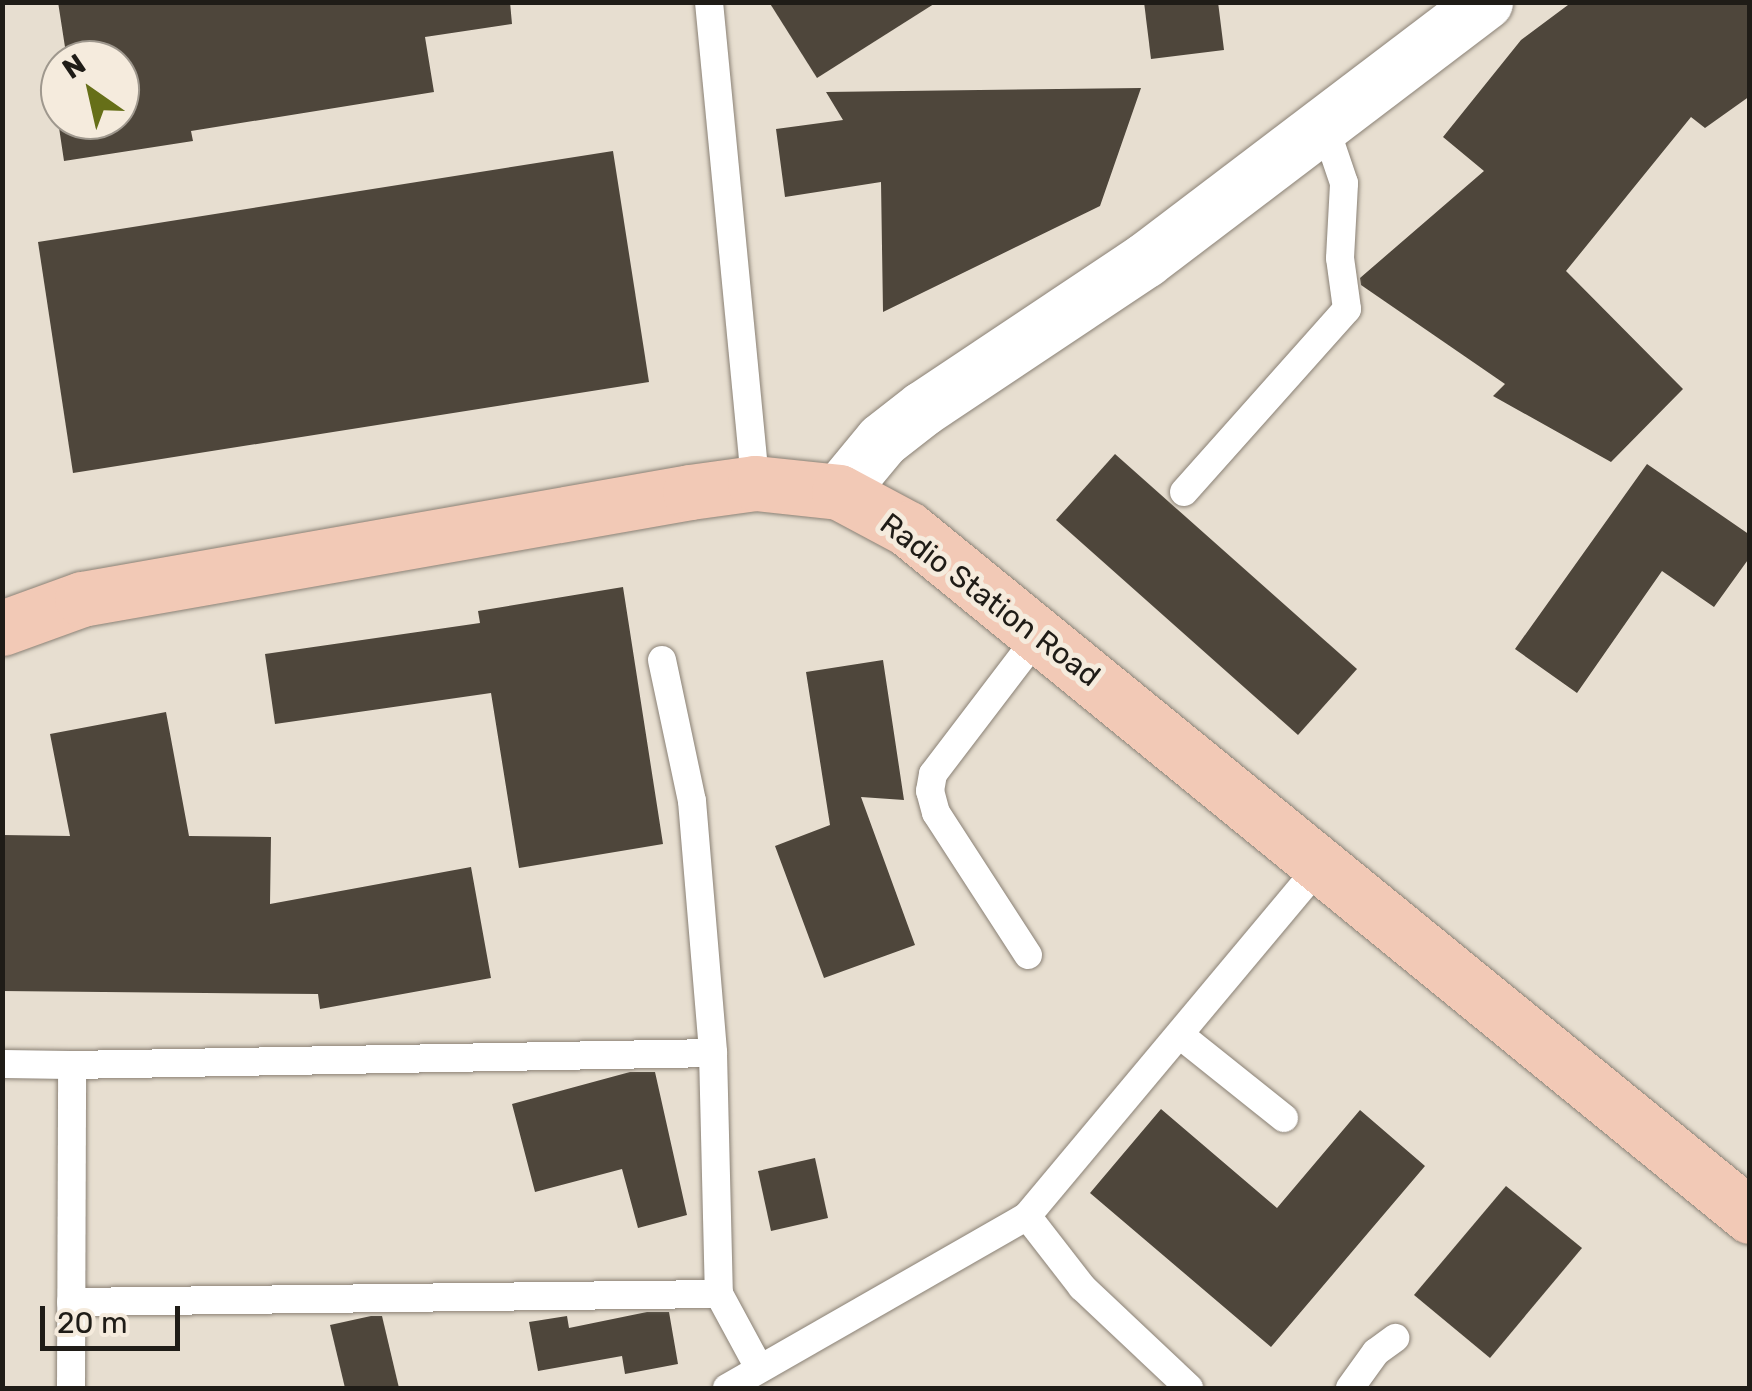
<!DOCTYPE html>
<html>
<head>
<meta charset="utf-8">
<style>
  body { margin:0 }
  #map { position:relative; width:1752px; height:1391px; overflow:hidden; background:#e7ded0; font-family:Rubik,sans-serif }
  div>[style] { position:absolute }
  .building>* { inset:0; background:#4e463b }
  .roads { filter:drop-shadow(0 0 2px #8a8175) drop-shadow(0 0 2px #8a8175) }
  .lane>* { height:28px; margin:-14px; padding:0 14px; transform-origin:14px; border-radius:14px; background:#fff }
  .street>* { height:55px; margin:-27.5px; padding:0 27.5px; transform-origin:27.5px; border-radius:27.5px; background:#fff }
  .primary>* { height:55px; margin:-27.5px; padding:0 27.5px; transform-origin:27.5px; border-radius:27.5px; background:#f2c9b6 }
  span { translate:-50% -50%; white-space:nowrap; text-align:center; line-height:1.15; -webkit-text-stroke:10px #f5ebdd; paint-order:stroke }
  .street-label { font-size:30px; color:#1f1c17 }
  .frame { position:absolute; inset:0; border:5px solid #1f1c17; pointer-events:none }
  .north { position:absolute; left:40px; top:40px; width:100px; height:100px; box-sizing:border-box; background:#f5ebdd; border:2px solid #9f988e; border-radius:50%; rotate:326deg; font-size:28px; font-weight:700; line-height:40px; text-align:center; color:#1f1c17 }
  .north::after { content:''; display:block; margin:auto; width:35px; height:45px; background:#666f18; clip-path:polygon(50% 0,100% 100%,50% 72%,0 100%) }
  .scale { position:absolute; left:40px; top:1306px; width:140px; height:45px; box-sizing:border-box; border:5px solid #1f1c17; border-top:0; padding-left:12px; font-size:30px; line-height:35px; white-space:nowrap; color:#1f1c17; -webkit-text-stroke:8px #f5ebdd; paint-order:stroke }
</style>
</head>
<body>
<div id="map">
  <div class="building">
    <i style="clip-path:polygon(58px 2px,510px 2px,512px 24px,425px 37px,434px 92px,191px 131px,193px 141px,64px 161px,54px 94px,60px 93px,60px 120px,120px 120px,120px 60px,67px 60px)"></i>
    <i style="clip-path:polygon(769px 2px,937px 2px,817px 78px)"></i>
    <i style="clip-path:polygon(1144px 2px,1218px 2px,1224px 50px,1151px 59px)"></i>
    <i style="clip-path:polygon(1572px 2px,1750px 2px,1750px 96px,1705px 128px,1691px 117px,1566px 271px,1683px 389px,1611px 462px,1493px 396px,1505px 384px,1361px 285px,1360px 278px,1484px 171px,1443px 137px,1521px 40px)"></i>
    <i style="clip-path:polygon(1141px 88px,1100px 206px,883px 312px,881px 182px,785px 197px,776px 129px,843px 120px,826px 92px)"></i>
    <i style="clip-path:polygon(613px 151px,649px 382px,73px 473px,38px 242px)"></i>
    <i style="clip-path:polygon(1115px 454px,1357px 669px,1298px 735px,1056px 520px)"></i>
    <i style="clip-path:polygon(1647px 464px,1750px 535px,1750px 557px,1714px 607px,1662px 571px,1577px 693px,1515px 649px)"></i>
    <i style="clip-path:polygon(623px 587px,663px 844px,519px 868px,491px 693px,275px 724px,265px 654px,480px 623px,478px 611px)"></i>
    <i style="clip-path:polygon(883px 660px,904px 800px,861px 797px,915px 945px,824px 978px,775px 846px,830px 825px,806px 672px)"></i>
    <i style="clip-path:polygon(166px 712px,189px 836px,271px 837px,270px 904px,471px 867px,491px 978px,320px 1009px,318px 994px,2px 991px,2px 835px,70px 836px,50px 734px)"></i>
    <i style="clip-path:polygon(630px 1072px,655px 1072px,687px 1215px,638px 1228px,622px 1169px,535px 1192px,512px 1104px)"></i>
    <i style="clip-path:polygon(1161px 1109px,1277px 1208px,1360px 1110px,1425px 1166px,1271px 1347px,1090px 1193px)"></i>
    <i style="clip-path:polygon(815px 1158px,828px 1218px,771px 1231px,758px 1171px)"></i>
    <i style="clip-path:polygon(1506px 1186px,1582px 1248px,1490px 1358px,1414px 1295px)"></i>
    <i style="clip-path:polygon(647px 1312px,669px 1312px,678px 1364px,625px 1374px,622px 1356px,538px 1371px,529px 1322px,567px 1316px,569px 1328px)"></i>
    <i style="clip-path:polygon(371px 1316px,382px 1316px,399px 1388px,345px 1388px,330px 1325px)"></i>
  </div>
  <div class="roads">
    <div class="lane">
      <i style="left:709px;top:2px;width:483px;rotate:84.5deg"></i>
      <i style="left:1184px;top:492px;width:245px;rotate:-48.3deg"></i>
      <i style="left:1347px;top:309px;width:51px;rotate:-97.8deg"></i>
      <i style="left:1340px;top:258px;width:75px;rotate:-86.9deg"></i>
      <i style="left:1344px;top:183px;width:62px;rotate:-108.7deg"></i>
      <i style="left:662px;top:660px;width:144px;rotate:78deg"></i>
      <i style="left:692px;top:801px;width:253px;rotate:85.2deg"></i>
      <i style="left:713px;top:1053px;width:241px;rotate:88.6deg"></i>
      <i style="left:719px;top:1294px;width:84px;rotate:61.6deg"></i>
      <i style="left:1028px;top:955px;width:169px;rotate:-122.9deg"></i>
      <i style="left:936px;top:813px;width:23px;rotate:-105deg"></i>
      <i style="left:930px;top:791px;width:17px;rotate:-80deg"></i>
      <i style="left:933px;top:774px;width:175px;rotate:-52.7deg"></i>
      <i style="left:1180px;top:1035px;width:133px;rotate:38.6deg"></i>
      <i style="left:2px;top:1064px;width:70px;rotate:0.8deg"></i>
      <i style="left:1027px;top:1216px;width:90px;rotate:52.2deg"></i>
      <i style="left:1082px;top:1287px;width:147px;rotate:43.3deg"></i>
      <i style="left:71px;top:1302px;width:648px;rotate:-0.71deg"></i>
      <i style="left:71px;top:1388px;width:323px;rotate:-89.8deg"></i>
      <i style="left:72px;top:1065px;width:641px;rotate:-1.07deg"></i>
      <i style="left:727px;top:1388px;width:346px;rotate:-29.8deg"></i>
      <i style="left:1027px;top:1216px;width:458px;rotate:-50.1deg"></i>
      <i style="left:1350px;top:1388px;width:44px;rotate:-54.2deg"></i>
      <i style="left:1376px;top:1352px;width:24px;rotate:-36deg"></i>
    </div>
    <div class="street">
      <i style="left:839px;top:492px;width:67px;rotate:-50.4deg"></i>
      <i style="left:882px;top:440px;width:52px;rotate:-38deg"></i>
      <i style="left:923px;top:408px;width:267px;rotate:-33.7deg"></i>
      <i style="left:1145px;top:260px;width:427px;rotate:-37.2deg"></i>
    </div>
    <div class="primary">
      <i style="left:2px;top:628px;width:85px;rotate:-19.9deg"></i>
      <i style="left:82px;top:599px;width:617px;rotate:-9.98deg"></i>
      <i style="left:690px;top:492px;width:66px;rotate:-7.9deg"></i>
      <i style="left:755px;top:483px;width:84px;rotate:6.1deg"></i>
      <i style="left:839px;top:492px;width:78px;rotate:28.2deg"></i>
      <i style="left:908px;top:529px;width:1087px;rotate:39.21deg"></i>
    </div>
  </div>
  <div class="street-label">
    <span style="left:990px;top:600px;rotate:37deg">Radio Station Road</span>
  </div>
  <div class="frame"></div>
  <div class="north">N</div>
  <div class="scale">20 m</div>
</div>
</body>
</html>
